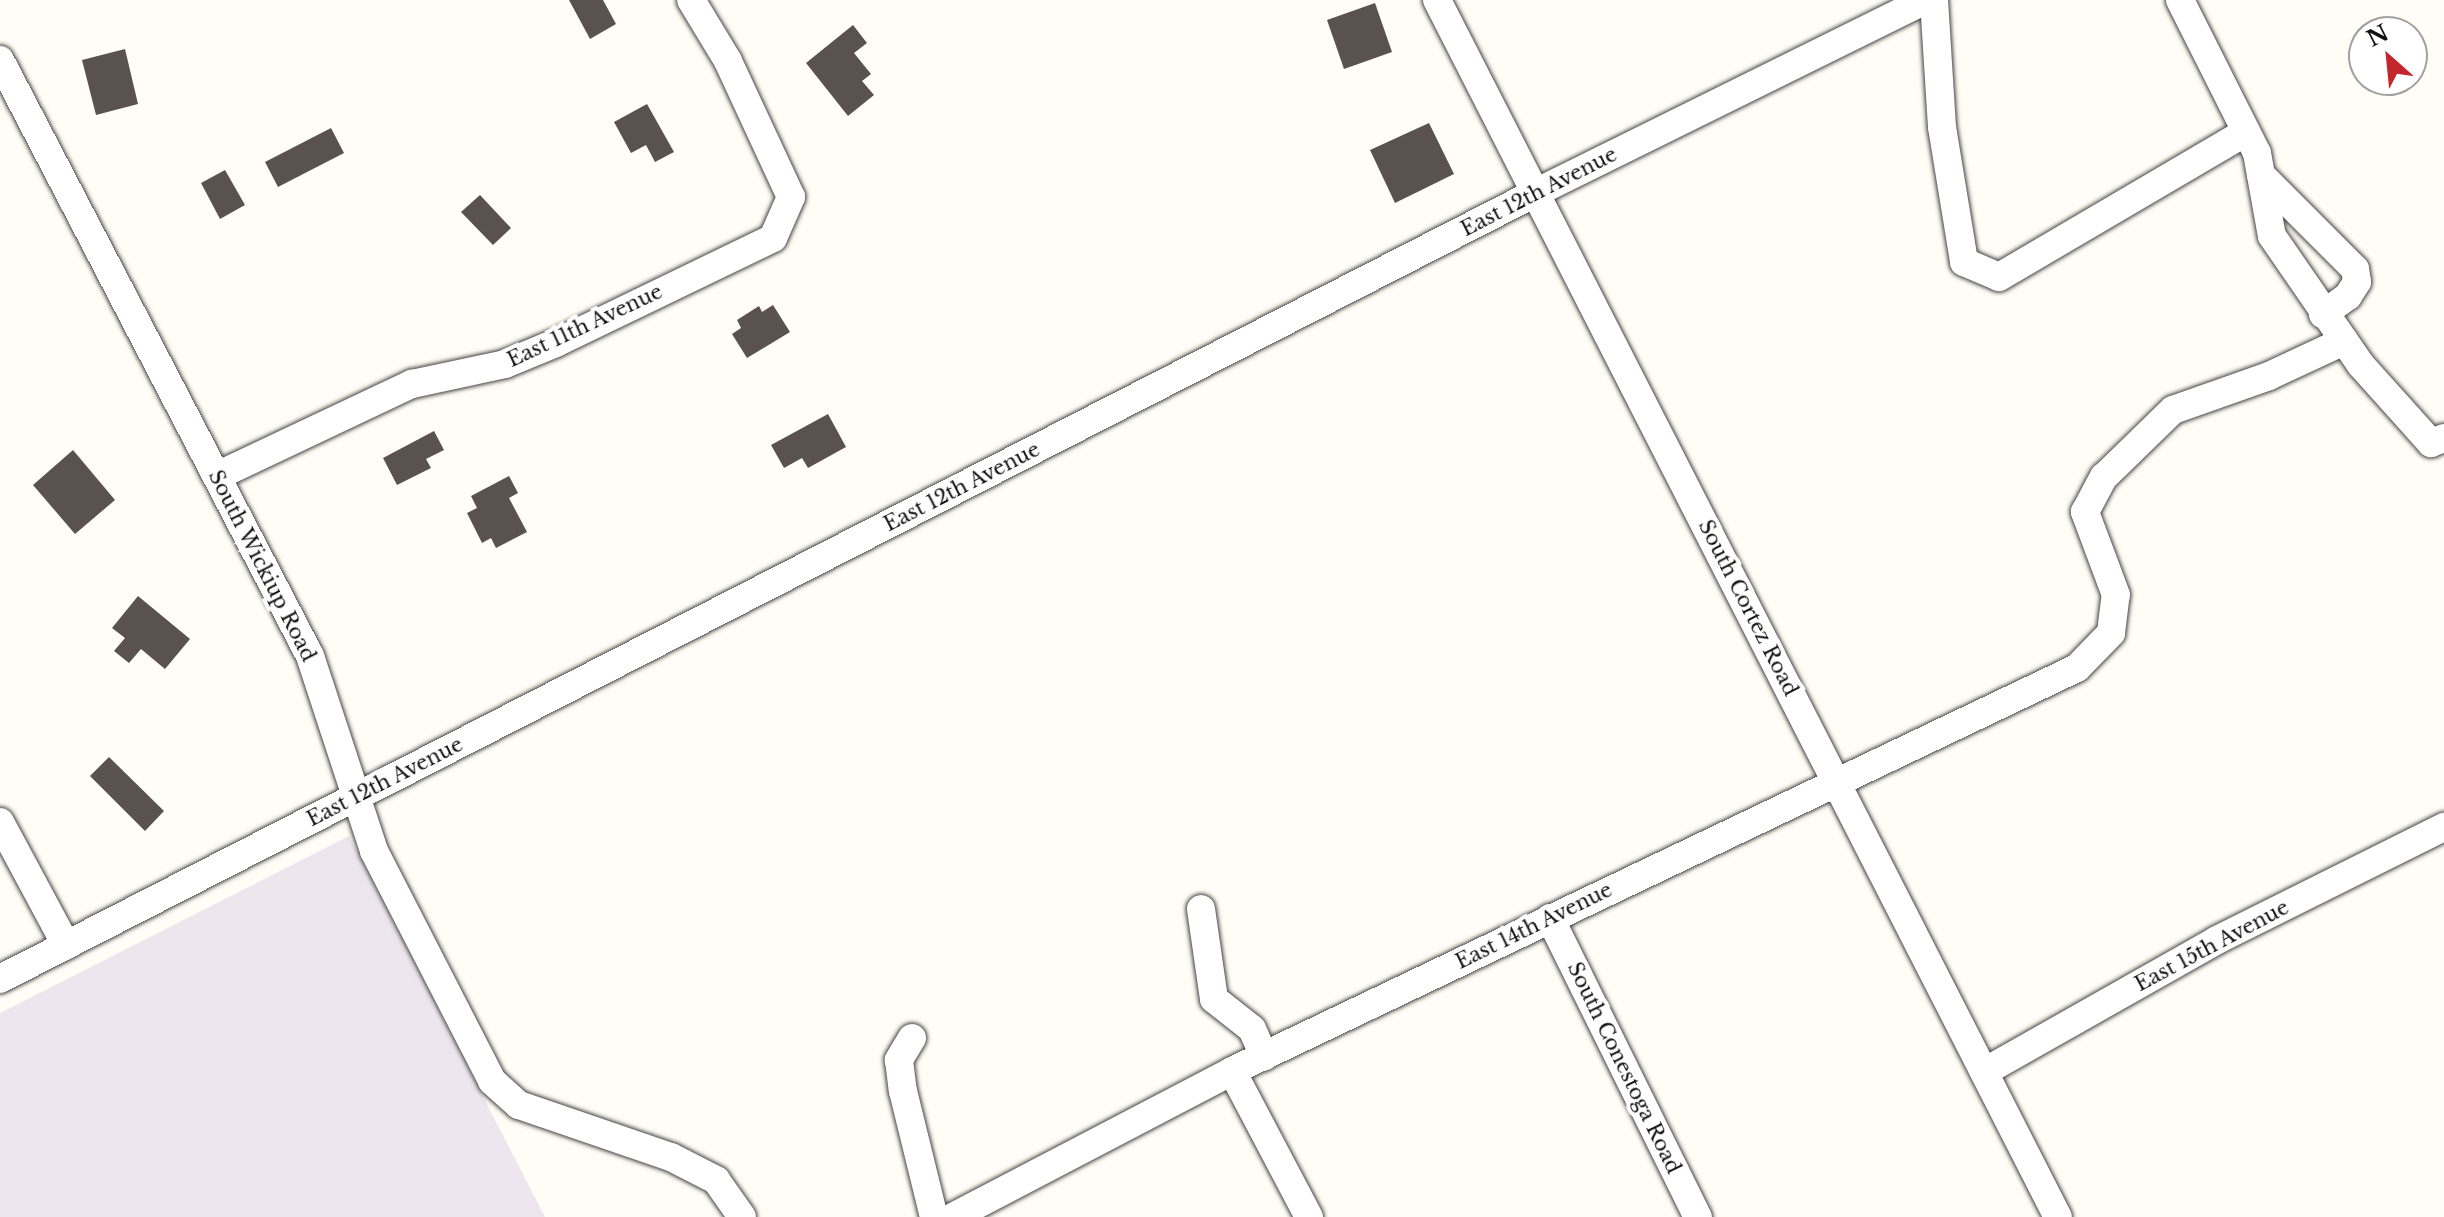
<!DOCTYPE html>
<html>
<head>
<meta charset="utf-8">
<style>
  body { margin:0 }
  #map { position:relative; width:2444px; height:1217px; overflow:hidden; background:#fffdf5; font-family:"Libre Baskerville",serif }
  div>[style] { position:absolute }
  .industrial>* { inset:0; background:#eee6ef }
  .building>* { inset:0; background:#5a524d }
  .roads { filter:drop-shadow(0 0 2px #444) drop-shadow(0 0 2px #444) }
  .minor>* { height:28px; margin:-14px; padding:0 14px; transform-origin:14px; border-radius:14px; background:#fff }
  span { translate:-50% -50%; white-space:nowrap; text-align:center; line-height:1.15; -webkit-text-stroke:8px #fff; paint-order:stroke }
  .street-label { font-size:20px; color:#111 }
  .north { position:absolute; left:2348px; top:16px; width:80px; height:80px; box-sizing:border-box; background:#fff; border:2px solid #a0a0a0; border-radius:50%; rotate:333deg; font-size:22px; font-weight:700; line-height:32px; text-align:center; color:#111 }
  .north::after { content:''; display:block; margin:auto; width:28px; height:36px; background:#c4262e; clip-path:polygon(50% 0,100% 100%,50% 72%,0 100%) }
</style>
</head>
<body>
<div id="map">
  <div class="industrial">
    <i style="clip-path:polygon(349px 836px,545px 1217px,0 1217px,0 1013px)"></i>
  </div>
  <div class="building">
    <i style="clip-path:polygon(569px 0,603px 0,616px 24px,590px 39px)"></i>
    <i style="clip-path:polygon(1375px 3px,1392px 52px,1344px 69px,1327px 20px)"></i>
    <i style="clip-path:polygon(853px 25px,867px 43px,854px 53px,871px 74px,862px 81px,874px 95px,848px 116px,806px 63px)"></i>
    <i style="clip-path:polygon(125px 49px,138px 104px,96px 115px,82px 60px)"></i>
    <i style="clip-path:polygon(647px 104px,674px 152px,655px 162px,646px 145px,631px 153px,614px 122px)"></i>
    <i style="clip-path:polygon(1429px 123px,1454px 174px,1395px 203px,1370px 150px)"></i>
    <i style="clip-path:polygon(331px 128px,344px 153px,278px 187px,265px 162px)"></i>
    <i style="clip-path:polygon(225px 170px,245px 205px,220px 219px,201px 183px)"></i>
    <i style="clip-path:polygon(480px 195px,511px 228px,493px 245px,461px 212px)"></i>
    <i style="clip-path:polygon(773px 305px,790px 332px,747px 358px,732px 334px,741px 328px,737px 320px,759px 306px,762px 312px)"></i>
    <i style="clip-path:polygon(828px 414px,846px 447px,808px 468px,802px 458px,784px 468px,771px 445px)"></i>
    <i style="clip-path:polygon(434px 431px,444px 450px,426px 459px,431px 468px,397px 485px,383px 458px)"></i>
    <i style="clip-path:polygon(73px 450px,115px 500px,75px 534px,33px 485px)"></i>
    <i style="clip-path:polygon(509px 476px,518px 493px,509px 498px,527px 532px,496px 548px,491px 538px,482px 543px,467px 513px,477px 508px,471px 496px)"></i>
    <i style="clip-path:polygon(138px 596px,190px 639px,165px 669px,141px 649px,129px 663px,114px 651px,125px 638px,112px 628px)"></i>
    <i style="clip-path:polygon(109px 757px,164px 811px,145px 831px,90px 776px)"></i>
  </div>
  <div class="roads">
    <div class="minor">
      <i style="left:1437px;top:0;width:1366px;rotate:62.97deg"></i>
      <i style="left:1934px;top:0;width:127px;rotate:86.4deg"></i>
      <i style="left:1942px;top:127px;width:137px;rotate:80.7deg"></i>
      <i style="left:1964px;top:262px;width:38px;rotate:23deg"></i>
      <i style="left:1999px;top:277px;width:286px;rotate:-30.4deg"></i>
      <i style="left:2180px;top:0;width:171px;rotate:63.3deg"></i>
      <i style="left:2257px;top:153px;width:84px;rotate:79.8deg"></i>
      <i style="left:2272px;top:236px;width:157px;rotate:55.4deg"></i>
      <i style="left:2361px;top:365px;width:105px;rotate:48.1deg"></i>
      <i style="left:2431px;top:443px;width:14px;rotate:-21deg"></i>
      <i style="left:0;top:60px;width:672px;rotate:62.52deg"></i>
      <i style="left:310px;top:656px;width:205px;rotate:71.8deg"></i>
      <i style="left:374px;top:851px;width:259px;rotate:62.8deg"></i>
      <i style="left:492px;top:1081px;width:36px;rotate:42deg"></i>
      <i style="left:519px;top:1105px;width:161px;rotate:18.9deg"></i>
      <i style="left:671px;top:1157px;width:51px;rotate:27.1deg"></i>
      <i style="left:716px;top:1180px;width:45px;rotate:54.9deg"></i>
      <i style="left:2261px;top:175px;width:133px;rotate:45deg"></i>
      <i style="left:2355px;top:269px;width:13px;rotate:81deg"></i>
      <i style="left:2357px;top:282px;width:17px;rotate:123deg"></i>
      <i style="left:2348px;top:296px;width:31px;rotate:144deg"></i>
      <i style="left:217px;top:476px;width:216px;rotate:-25.3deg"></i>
      <i style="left:412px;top:384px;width:95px;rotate:-12.1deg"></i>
      <i style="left:505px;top:364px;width:55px;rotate:-22.4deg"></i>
      <i style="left:556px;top:343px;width:241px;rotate:-25.8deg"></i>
      <i style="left:773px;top:238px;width:45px;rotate:-66.3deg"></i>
      <i style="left:791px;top:197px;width:150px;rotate:-114.9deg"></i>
      <i style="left:728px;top:61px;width:71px;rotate:-121.2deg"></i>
      <i style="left:0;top:822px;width:140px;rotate:61.8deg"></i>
      <i style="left:1201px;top:909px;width:91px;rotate:81.8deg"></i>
      <i style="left:1214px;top:999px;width:48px;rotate:38.3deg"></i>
      <i style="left:1252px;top:1029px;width:30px;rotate:66deg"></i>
      <i style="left:1550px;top:918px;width:334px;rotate:63.7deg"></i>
      <i style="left:0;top:979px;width:1725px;rotate:-27.11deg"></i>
      <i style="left:1535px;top:193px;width:436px;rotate:-26.3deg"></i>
      <i style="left:912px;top:1038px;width:26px;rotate:121deg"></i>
      <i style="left:899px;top:1060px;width:31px;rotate:83deg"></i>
      <i style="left:903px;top:1091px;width:130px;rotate:76.2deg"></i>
      <i style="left:1232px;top:1071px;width:165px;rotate:62.2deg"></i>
      <i style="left:1984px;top:1072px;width:268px;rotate:-29.5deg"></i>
      <i style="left:2217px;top:940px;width:254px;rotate:-26.5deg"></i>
      <i style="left:953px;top:1217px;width:315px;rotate:-27.6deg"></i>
      <i style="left:1232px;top:1071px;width:936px;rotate:-25.5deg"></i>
      <i style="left:2077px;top:668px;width:49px;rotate:-45.8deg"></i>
      <i style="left:2111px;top:633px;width:38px;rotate:-83deg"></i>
      <i style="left:2116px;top:595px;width:89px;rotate:-110.5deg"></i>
      <i style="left:2085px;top:512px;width:40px;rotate:-62deg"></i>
      <i style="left:2104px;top:477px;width:96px;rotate:-44.2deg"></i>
      <i style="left:2173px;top:410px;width:102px;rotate:-19.5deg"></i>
      <i style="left:2269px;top:376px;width:83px;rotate:-25deg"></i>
    </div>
  </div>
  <div class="street-label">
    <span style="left:1539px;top:192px;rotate:-27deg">East 12th Avenue</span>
    <span style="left:585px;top:326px;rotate:-25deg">East 11th Avenue</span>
    <span style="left:962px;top:487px;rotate:-27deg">East 12th Avenue</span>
    <span style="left:262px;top:566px;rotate:63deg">South Wickiup Road</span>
    <span style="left:1748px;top:608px;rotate:63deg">South Cortez Road</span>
    <span style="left:385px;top:782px;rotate:-27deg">East 12th Avenue</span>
    <span style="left:1534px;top:926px;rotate:-26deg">East 14th Avenue</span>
    <span style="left:2212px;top:946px;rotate:-28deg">East 15th Avenue</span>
    <span style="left:1624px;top:1068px;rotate:64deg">South Conestoga Road</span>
  </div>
  <div class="north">N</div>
</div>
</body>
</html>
